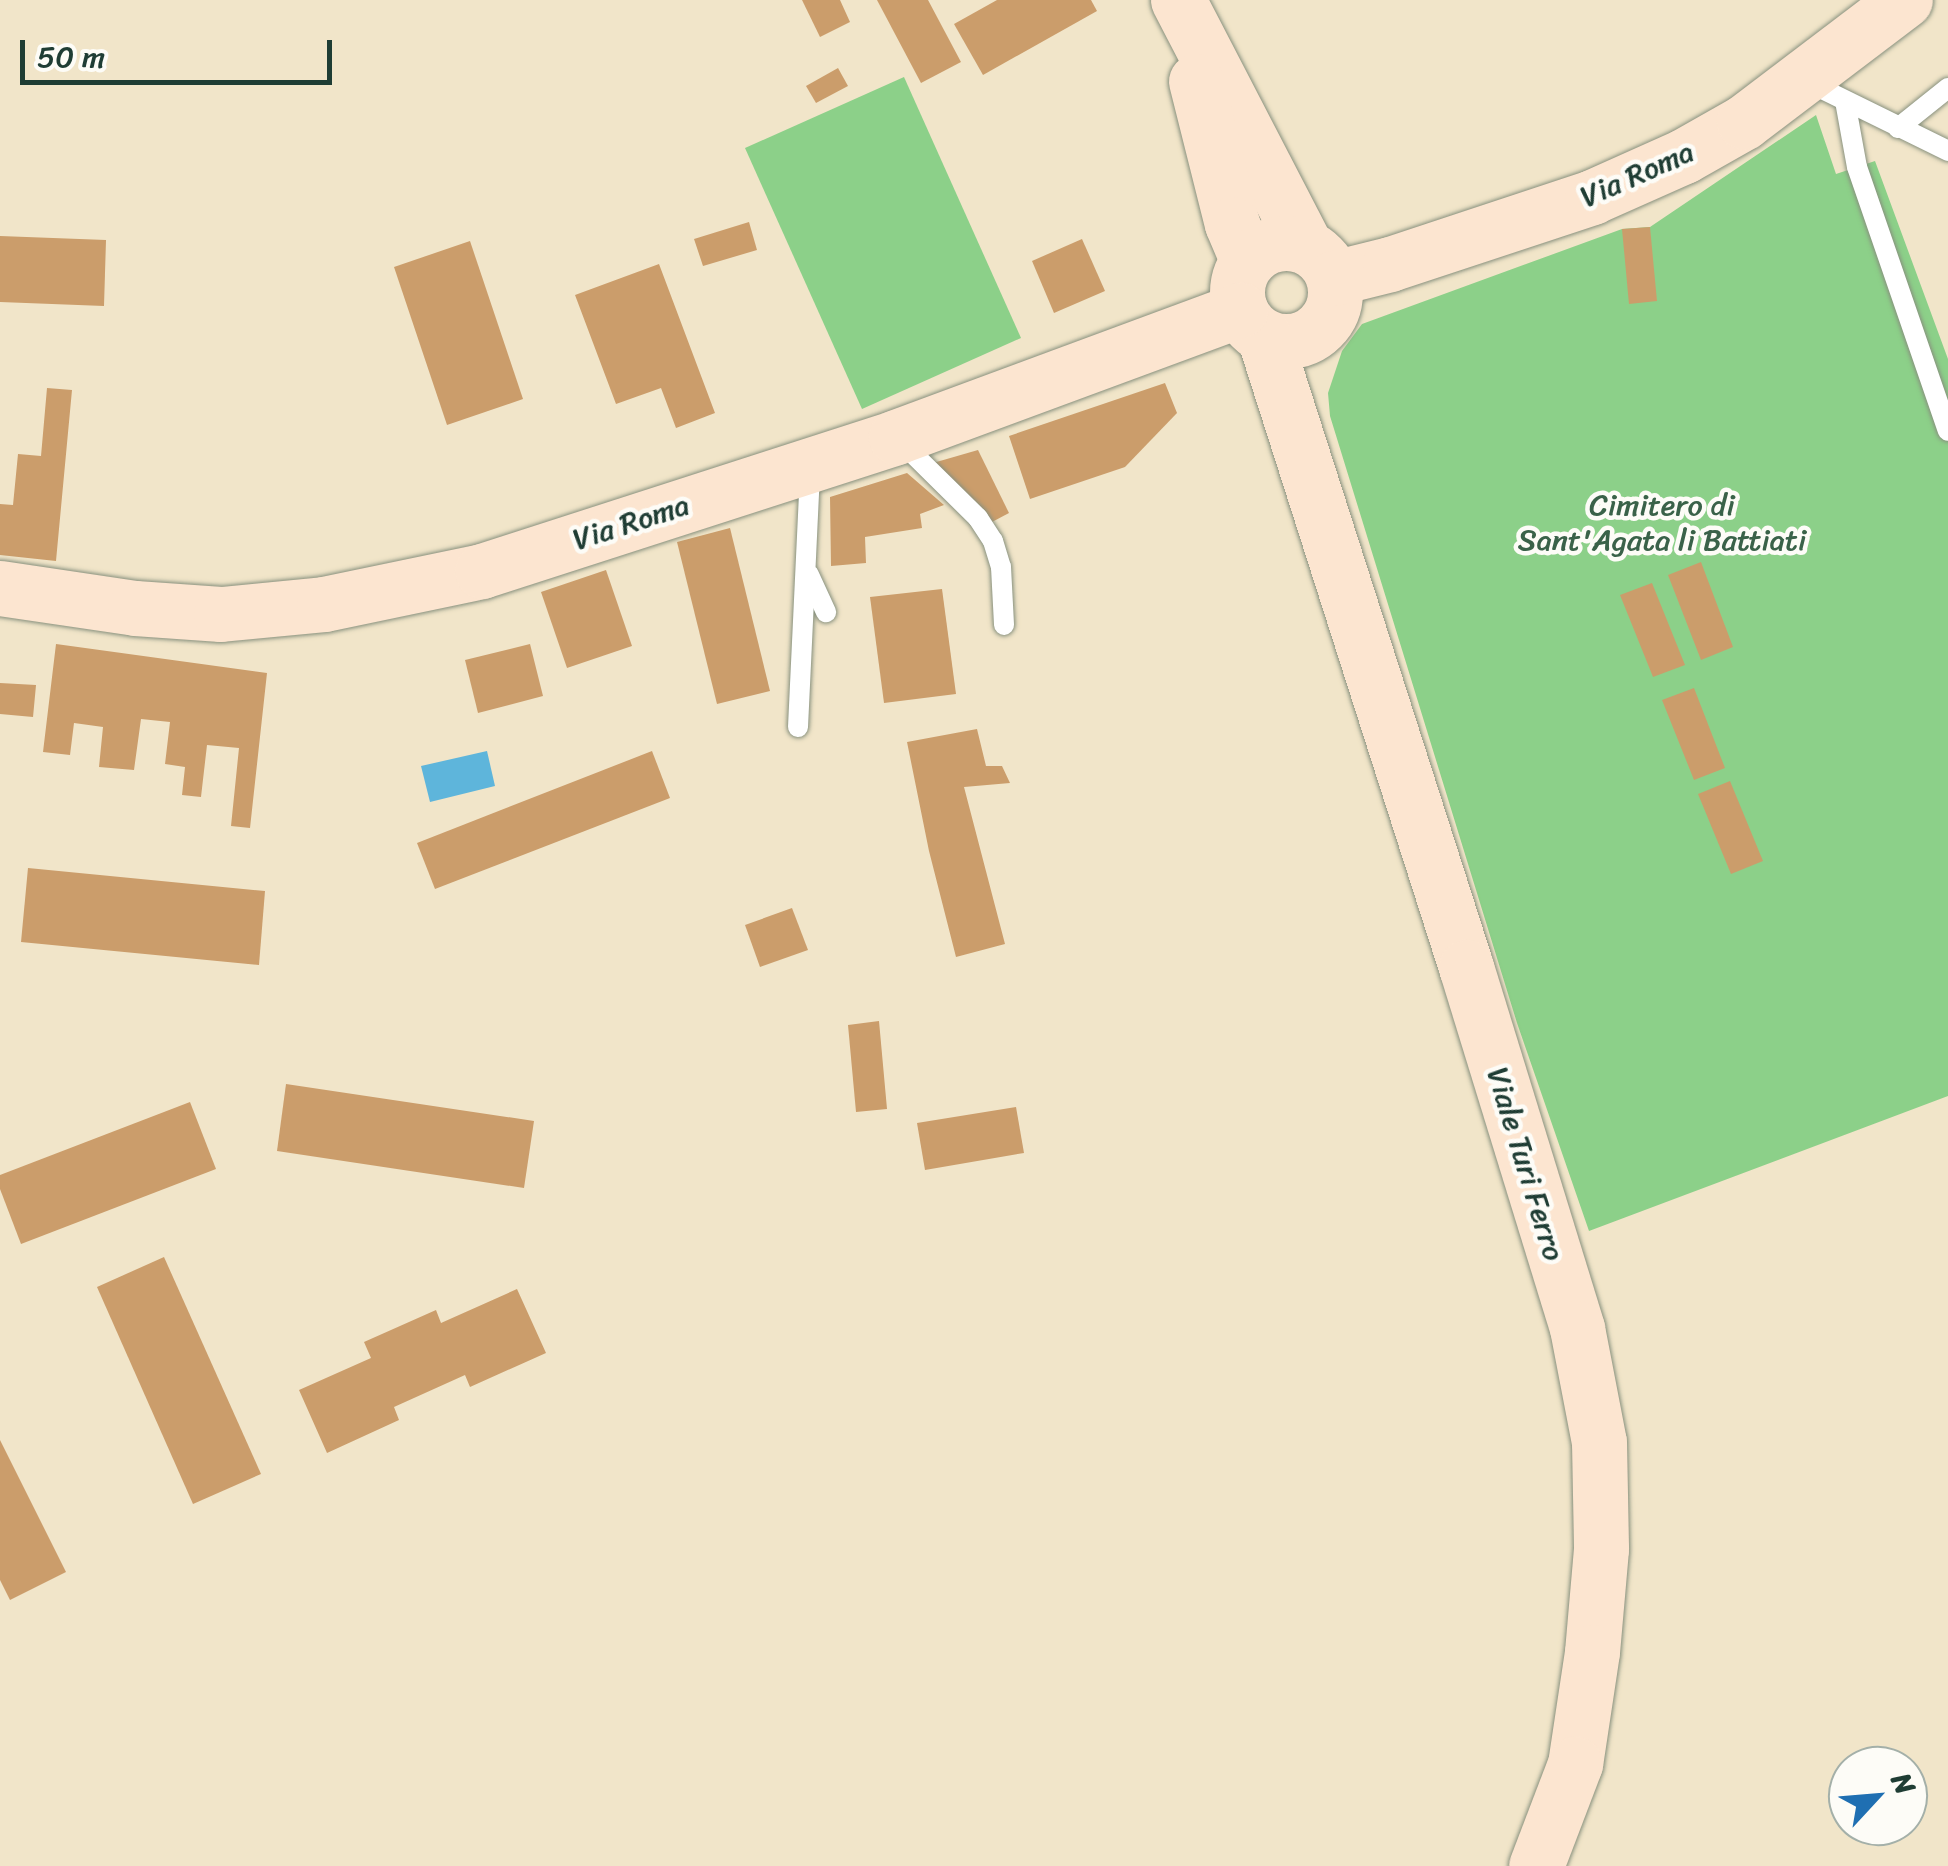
<!DOCTYPE html>
<html>
<head>
<meta charset="utf-8">
<style>
  body { margin:0 }
  #map { position:relative; width:1948px; height:1866px; overflow:hidden; background:#f1e5c9; font-family:Sriracha,sans-serif }
  div>[style] { position:absolute }
  .green>* { inset:0; background:#8cd089 }
  .water>* { inset:0; background:#5eb5db }
  .building>* { inset:0; background:#cb9d6b }
  .roads { filter:drop-shadow(0 0 2px #88917e) drop-shadow(0 0 2px #88917e) }
  .service>* { height:20px; margin:-10px; padding:0 10px; transform-origin:10px; border-radius:10px; background:#fff }
  .secondary>* { height:55px; margin:-27.5px; padding:0 27.5px; transform-origin:27.5px; border-radius:27.5px; background:#fce5d0 }
  .secondary>.ring { margin:-27.5px; padding:0; box-sizing:content-box; background:none; border:55px solid #fce5d0; border-radius:50% }
  span { translate:-50% -50%; white-space:nowrap; text-align:center; line-height:1.15; -webkit-text-stroke:9px #fdfcf7; paint-order:stroke }
  .street-label { font-size:30px; color:#1f3d34 }
  .park-label { font-size:30px; color:#3a6249 }
  .north { position:absolute; left:1828px; top:1746px; width:100px; height:100px; box-sizing:border-box; background:#fdfcf7; border:2px solid #a4b0a9; border-radius:50%; rotate:64deg; font-size:28px; font-weight:700; line-height:40px; text-align:center; color:#1f3d34 }
  .north::after { content:''; display:block; margin:auto; width:35px; height:45px; background:#1f6fb2; clip-path:polygon(50% 0,100% 100%,50% 72%,0 100%) }
  .scale { position:absolute; left:20px; top:40px; width:312px; height:45px; box-sizing:border-box; border:5px solid #1f3d34; border-top:0; padding-left:12px; font-size:30px; line-height:35px; white-space:nowrap; color:#1f3d34; -webkit-text-stroke:8px #fdfcf7; paint-order:stroke }
</style>
</head>
<body>
<div id="map">
  <div class="green">
    <i style="clip-path:polygon(904px 77px,1021px 338px,862px 409px,745px 148px)"></i>
    <i style="clip-path:polygon(1816px 115px,1836px 174px,1875px 161px,1948px 359px,1948px 1096px,1589px 1231px,1517px 1023px,1330px 416px,1328px 393px,1342px 351px,1362px 324px,1622px 229px,1650px 227px)"></i>
  </div>
  <div class="water">
    <i style="clip-path:polygon(487px 751px,495px 786px,430px 802px,421px 766px)"></i>
  </div>
  <div class="building">
    <i style="clip-path:polygon(802px 0,840px 0,850px 22px,820px 37px)"></i>
    <i style="clip-path:polygon(877px 0,928px 0,961px 62px,921px 83px)"></i>
    <i style="clip-path:polygon(997px 0,1091px 0,1097px 11px,983px 75px,954px 24px)"></i>
    <i style="clip-path:polygon(838px 68px,848px 86px,816px 103px,806px 86px)"></i>
    <i style="clip-path:polygon(749px 222px,757px 250px,703px 266px,694px 239px)"></i>
    <i style="clip-path:polygon(1650px 227px,1657px 301px,1629px 304px,1622px 229px)"></i>
    <i style="clip-path:polygon(0 236px,106px 240px,104px 306px,0 302px)"></i>
    <i style="clip-path:polygon(1082px 239px,1105px 291px,1054px 313px,1032px 261px)"></i>
    <i style="clip-path:polygon(470px 241px,523px 399px,447px 425px,394px 267px)"></i>
    <i style="clip-path:polygon(659px 264px,715px 413px,676px 428px,661px 388px,616px 404px,575px 295px)"></i>
    <i style="clip-path:polygon(1165px 383px,1177px 413px,1125px 467px,1030px 499px,1009px 436px)"></i>
    <i style="clip-path:polygon(47px 388px,72px 390px,56px 561px,0 555px,0 504px,13px 505px,18px 454px,41px 456px)"></i>
    <i style="clip-path:polygon(978px 450px,1009px 513px,992px 522px,933px 463px)"></i>
    <i style="clip-path:polygon(907px 473px,944px 505px,920px 514px,922px 528px,865px 537px,866px 563px,831px 566px,830px 497px)"></i>
    <i style="clip-path:polygon(730px 528px,770px 691px,717px 704px,677px 542px)"></i>
    <i style="clip-path:polygon(1701px 562px,1733px 647px,1701px 660px,1668px 575px)"></i>
    <i style="clip-path:polygon(606px 570px,632px 646px,567px 668px,541px 592px)"></i>
    <i style="clip-path:polygon(1652px 583px,1685px 665px,1653px 677px,1620px 595px)"></i>
    <i style="clip-path:polygon(942px 589px,956px 694px,884px 703px,870px 597px)"></i>
    <i style="clip-path:polygon(56px 644px,267px 673px,250px 828px,231px 826px,239px 748px,207px 745px,201px 797px,182px 795px,185px 767px,165px 764px,170px 722px,141px 719px,134px 770px,99px 767px,103px 727px,74px 723px,70px 755px,43px 752px)"></i>
    <i style="clip-path:polygon(530px 644px,543px 696px,478px 713px,465px 660px)"></i>
    <i style="clip-path:polygon(0 683px,36px 685px,33px 717px,0 714px)"></i>
    <i style="clip-path:polygon(1694px 688px,1725px 768px,1694px 780px,1662px 700px)"></i>
    <i style="clip-path:polygon(977px 729px,986px 766px,1002px 766px,1010px 783px,964px 787px,1005px 944px,956px 957px,929px 851px,907px 742px)"></i>
    <i style="clip-path:polygon(652px 751px,670px 798px,435px 889px,417px 843px)"></i>
    <i style="clip-path:polygon(1730px 781px,1763px 861px,1731px 874px,1698px 794px)"></i>
    <i style="clip-path:polygon(28px 868px,265px 891px,259px 965px,21px 942px)"></i>
    <i style="clip-path:polygon(792px 908px,808px 950px,760px 967px,745px 925px)"></i>
    <i style="clip-path:polygon(879px 1021px,887px 1109px,856px 1112px,848px 1025px)"></i>
    <i style="clip-path:polygon(286px 1084px,534px 1121px,524px 1188px,277px 1151px)"></i>
    <i style="clip-path:polygon(190px 1102px,216px 1169px,21px 1244px,0 1189px,0 1175px)"></i>
    <i style="clip-path:polygon(1016px 1107px,1024px 1153px,925px 1170px,917px 1123px)"></i>
    <i style="clip-path:polygon(164px 1257px,261px 1474px,193px 1504px,97px 1287px)"></i>
    <i style="clip-path:polygon(517px 1289px,546px 1353px,470px 1387px,465px 1375px,394px 1407px,399px 1420px,327px 1453px,299px 1390px,371px 1358px,364px 1342px,436px 1310px,441px 1323px)"></i>
    <i style="clip-path:polygon(0 1440px,66px 1572px,10px 1600px,0 1580px)"></i>
  </div>
  <div class="roads">
    <div class="service">
      <i style="left:1804px;top:80px;width:161px;rotate:26.2deg"></i>
      <i style="left:1845px;top:101px;width:67px;rotate:79.7deg"></i>
      <i style="left:1857px;top:167px;width:279px;rotate:71deg"></i>
      <i style="left:1898px;top:128px;width:64px;rotate:-38.7deg"></i>
      <i style="left:901px;top:442px;width:108px;rotate:44.6deg"></i>
      <i style="left:978px;top:518px;width:27px;rotate:57deg"></i>
      <i style="left:993px;top:541px;width:27px;rotate:73deg"></i>
      <i style="left:1001px;top:567px;width:58px;rotate:87deg"></i>
      <i style="left:809px;top:575px;width:41px;rotate:65.3deg"></i>
      <i style="left:798px;top:727px;width:259px;rotate:-87.3deg"></i>
    </div>
    <div class="secondary">
      <i style="left:1178px;top:0;width:278px;rotate:62.6deg"></i>
      <i style="left:1196px;top:81px;width:147px;rotate:75.9deg"></i>
      <i style="left:1232px;top:224px;width:39px;rotate:67deg"></i>
      <i class="ring" style="left:1237px;top:243px;width:43px;height:43px"></i>
      <i style="left:1334px;top:278px;width:58px;rotate:-14deg"></i>
      <i style="left:1390px;top:264px;width:213px;rotate:-18.3deg"></i>
      <i style="left:1592px;top:197px;width:101px;rotate:-24deg"></i>
      <i style="left:1684px;top:156px;width:69px;rotate:-29.5deg"></i>
      <i style="left:1744px;top:122px;width:202px;rotate:-37.2deg"></i>
      <i style="left:1264px;top:336px;width:663px;rotate:72.25deg"></i>
      <i style="left:1466px;top:967px;width:378px;rotate:72.9deg"></i>
      <i style="left:1577px;top:1328px;width:116px;rotate:79.1deg"></i>
      <i style="left:1599px;top:1442px;width:107px;rotate:88.9deg"></i>
      <i style="left:1601px;top:1549px;width:103px;rotate:95deg"></i>
      <i style="left:1592px;top:1652px;width:113px;rotate:98.6deg"></i>
      <i style="left:1575px;top:1764px;width:109px;rotate:110.9deg"></i>
      <i style="left:0;top:588px;width:136px;rotate:8.4deg"></i>
      <i style="left:135px;top:608px;width:86px;rotate:4deg"></i>
      <i style="left:221px;top:614px;width:103px;rotate:-5.5deg"></i>
      <i style="left:324px;top:604px;width:161px;rotate:-11.8deg"></i>
      <i style="left:482px;top:571px;width:435px;rotate:-17.9deg"></i>
      <i style="left:896px;top:437px;width:367px;rotate:-20.3deg"></i>
    </div>
  </div>
  <div class="street-label">
    <span style="left:1637px;top:174px;rotate:-24deg">Via Roma</span>
    <span style="left:631px;top:522px;rotate:-18deg">Via Roma</span>
    <span style="left:1526px;top:1164px;rotate:73deg">Viale Turi Ferro</span>
  </div>
  <div class="park-label">
    <span style="left:1662px;top:522px">Cimitero di<br>Sant'Agata li Battiati</span>
  </div>
  <div class="north">N</div>
  <div class="scale">50 m</div>
</div>
</body>
</html>
